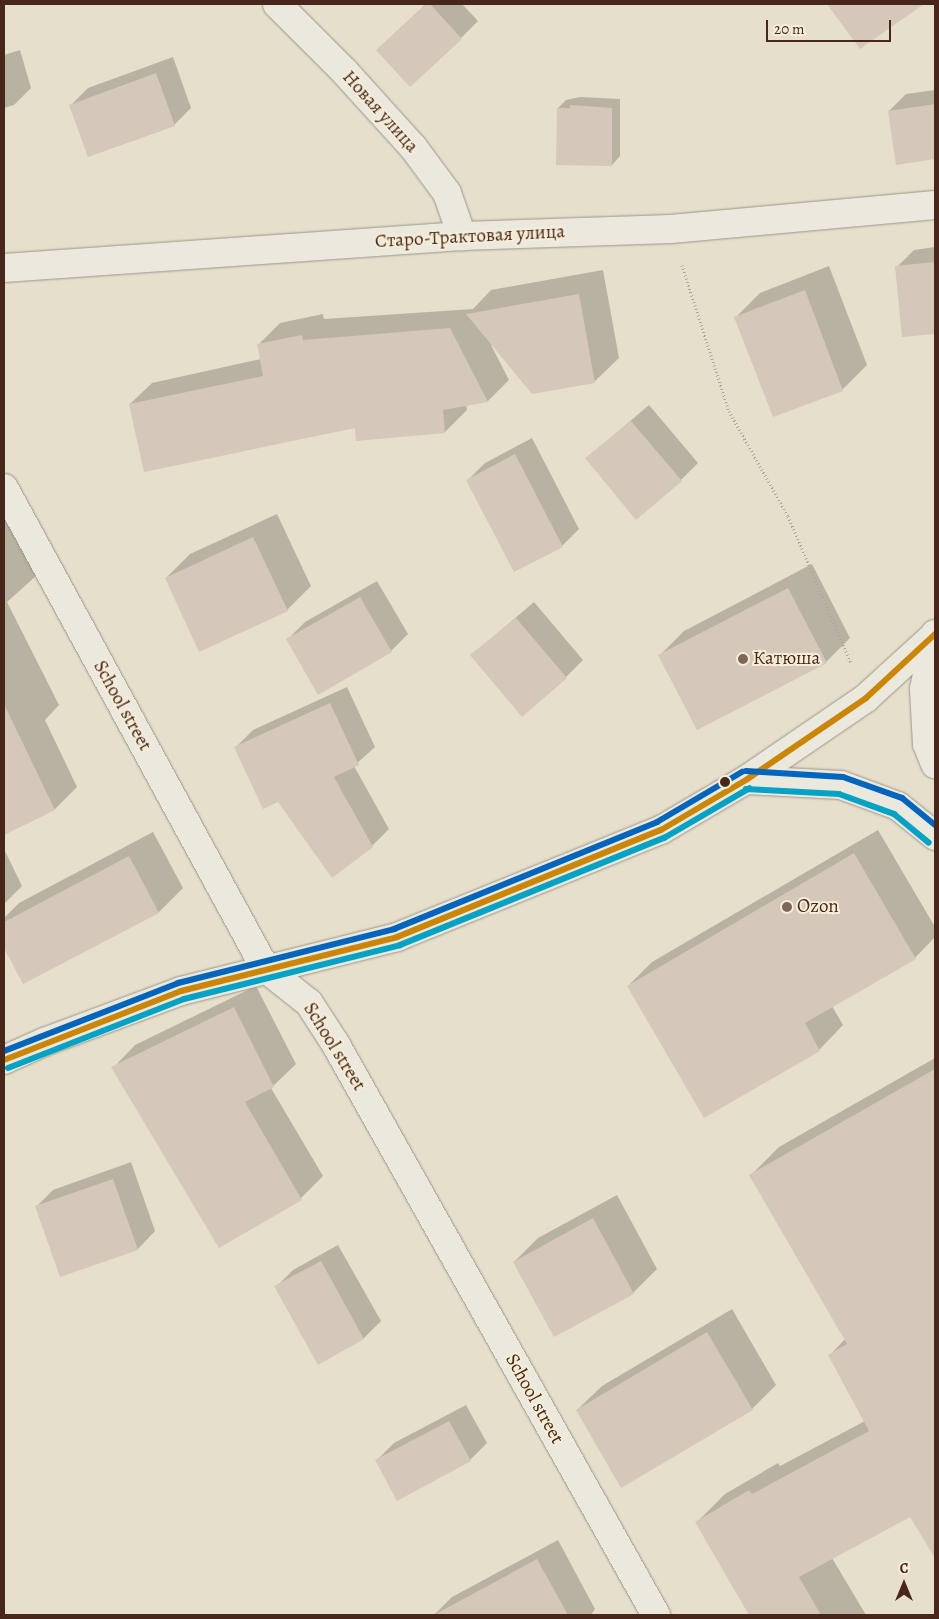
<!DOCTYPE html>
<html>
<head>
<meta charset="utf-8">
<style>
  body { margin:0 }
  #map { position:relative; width:939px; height:1619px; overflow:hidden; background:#e6dfcc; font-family:Alegreya,serif }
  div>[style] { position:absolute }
  .shadow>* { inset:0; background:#0003 }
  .building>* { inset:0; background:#d5c7b9 }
  .path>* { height:3px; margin-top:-1.5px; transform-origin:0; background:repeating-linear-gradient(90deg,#aea79f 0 1px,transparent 0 3.5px) }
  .roads { filter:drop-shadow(0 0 1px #9e9589) drop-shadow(0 0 1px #9e9589) }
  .minor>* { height:28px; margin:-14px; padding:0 14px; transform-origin:14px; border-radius:14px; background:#ebe8de }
  .bus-1>* { height:6px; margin:-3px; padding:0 3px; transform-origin:3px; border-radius:3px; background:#cb8606 }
  .bus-2>* { height:6px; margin:-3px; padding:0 3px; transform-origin:3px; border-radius:3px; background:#04a2c5 }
  .bus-3>* { height:6px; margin:-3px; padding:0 3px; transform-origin:3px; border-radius:3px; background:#0065bd }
  .dots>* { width:14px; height:14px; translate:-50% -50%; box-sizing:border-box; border:2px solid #f6edd7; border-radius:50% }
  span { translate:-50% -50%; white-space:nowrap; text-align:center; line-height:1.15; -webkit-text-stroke:4px #f6edd7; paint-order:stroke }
  .street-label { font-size:19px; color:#48261a }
  .poi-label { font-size:19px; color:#48261a }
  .left { translate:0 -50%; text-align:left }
  .frame { position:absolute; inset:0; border:5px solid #48261a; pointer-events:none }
  .north { position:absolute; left:879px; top:1559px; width:50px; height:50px; -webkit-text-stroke:4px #f6edd7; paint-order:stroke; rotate:0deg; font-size:14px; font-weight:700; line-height:20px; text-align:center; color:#48261a }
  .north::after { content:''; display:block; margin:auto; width:18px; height:22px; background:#48261a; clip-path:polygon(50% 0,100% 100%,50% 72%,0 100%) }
  .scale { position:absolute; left:766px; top:20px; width:125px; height:22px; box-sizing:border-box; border:2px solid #48261a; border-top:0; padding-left:6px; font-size:15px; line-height:18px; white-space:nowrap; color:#48261a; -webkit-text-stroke:4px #f6edd7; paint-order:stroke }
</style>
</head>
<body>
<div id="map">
  <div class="shadow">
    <i style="clip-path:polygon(426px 4px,462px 4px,478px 21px,461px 38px,377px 50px)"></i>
    <i style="clip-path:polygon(829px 4px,920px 4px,860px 47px)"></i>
    <i style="clip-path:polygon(20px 50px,31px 88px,14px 105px,4px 108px,4px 55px)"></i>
    <i style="clip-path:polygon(173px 57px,191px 108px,174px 125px,71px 105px,88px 88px)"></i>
    <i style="clip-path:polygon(935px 90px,935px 158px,897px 163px,889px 111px,906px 94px)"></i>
    <i style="clip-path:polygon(580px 97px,620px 99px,620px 156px,612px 165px,558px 108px,566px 100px)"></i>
    <i style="clip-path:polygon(935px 247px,935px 332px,903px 335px,897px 267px,914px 250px)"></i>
    <i style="clip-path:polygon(829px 266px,867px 365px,842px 390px,736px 317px,760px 293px)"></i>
    <i style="clip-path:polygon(603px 270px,619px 358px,594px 382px,491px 345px,509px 380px,488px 401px,466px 405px,467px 410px,445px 432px,130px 404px,152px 383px,261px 359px,258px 345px,280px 323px,323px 314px,324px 319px,473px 309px,491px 290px)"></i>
    <i style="clip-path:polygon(649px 405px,698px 463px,681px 480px,587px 458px)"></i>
    <i style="clip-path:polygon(532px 438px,579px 529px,562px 546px,468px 480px,485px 463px)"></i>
    <i style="clip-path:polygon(277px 514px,311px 586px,287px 610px,166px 578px,190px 554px)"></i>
    <i style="clip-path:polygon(8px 520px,36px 576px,7px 602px,59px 705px,45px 720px,77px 787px,55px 809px,4px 834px,4px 522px)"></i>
    <i style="clip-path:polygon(812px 564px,850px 638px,826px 662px,660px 655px,684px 631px)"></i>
    <i style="clip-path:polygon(377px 581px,408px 634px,391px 651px,288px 639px,305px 622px)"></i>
    <i style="clip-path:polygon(534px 602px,583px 660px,566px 677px,472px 655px)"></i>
    <i style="clip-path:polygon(347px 687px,375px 747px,354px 766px,389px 829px,372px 846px,278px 801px,236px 747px,253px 730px)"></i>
    <i style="clip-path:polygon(878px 830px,935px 927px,935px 937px,915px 958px,832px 1006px,843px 1025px,819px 1050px,628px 986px,652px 962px)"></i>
    <i style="clip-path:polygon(153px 832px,183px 888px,159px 912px,24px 983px,4px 945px,4px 918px,19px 903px)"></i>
    <i style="clip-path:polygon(4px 849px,22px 886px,4px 904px)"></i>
    <i style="clip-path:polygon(256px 986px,296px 1064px,271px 1088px,323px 1176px,301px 1198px,219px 1247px,113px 1068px,135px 1045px)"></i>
    <i style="clip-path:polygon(935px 1058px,935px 1556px,910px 1516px,832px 1558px,866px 1615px,750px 1615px,697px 1522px,725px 1494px,778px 1463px,780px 1466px,865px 1421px,830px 1355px,845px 1339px,751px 1175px,779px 1147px)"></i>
    <i style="clip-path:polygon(131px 1162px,155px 1231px,138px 1249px,61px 1276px,36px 1207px,53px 1190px)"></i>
    <i style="clip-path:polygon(617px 1195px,657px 1269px,633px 1293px,514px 1262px,538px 1238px)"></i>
    <i style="clip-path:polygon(338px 1245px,381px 1321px,364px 1338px,318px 1363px,276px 1287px,293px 1270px)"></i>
    <i style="clip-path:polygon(732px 1309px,776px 1385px,752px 1409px,577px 1410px,602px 1386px)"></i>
    <i style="clip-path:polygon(466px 1405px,487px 1443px,470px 1460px,377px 1460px,394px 1443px)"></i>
    <i style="clip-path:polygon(558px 1540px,595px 1609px,591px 1615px,434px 1615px,452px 1597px)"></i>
  </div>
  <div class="building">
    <i style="clip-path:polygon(426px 4px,430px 4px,462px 39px,410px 87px,376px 50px)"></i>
    <i style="clip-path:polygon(827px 4px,924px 4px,860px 49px)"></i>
    <i style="clip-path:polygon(156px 73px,175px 126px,88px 157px,69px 105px)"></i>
    <i style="clip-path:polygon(935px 104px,935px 159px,896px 165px,888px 111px)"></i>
    <i style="clip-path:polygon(570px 105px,612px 108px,612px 166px,556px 165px,557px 108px,570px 108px)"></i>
    <i style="clip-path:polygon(935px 262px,935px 334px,902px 337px,895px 266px)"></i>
    <i style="clip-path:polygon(805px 290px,843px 391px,773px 417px,734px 317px)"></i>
    <i style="clip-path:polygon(579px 294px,595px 383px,532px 394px,466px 314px)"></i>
    <i style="clip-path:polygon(450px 328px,488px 402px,443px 410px,445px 433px,356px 441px,355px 428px,144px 472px,129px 404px,263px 376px,257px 344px,302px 335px,303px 340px)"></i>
    <i style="clip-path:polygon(631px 421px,682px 481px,636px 520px,585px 458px)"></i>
    <i style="clip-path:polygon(515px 454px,563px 547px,514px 572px,466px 480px)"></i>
    <i style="clip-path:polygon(253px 537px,288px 611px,199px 652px,165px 578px)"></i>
    <i style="clip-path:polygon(788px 588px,827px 663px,697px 730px,658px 655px)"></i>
    <i style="clip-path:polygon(360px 597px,392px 652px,318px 695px,286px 639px)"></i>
    <i style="clip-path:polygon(516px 618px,567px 678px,522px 717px,470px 655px)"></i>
    <i style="clip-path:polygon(330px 703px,359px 765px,334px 777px,373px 847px,332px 878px,278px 802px,263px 809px,234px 747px)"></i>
    <i style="clip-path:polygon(4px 704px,55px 810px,4px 835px)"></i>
    <i style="clip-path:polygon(854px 853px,916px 959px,805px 1023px,820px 1051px,704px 1118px,627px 986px)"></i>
    <i style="clip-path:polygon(129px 856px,159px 913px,23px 984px,4px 948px,4px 922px)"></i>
    <i style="clip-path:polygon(234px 1007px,274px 1087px,245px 1102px,302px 1200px,219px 1248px,111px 1067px)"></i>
    <i style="clip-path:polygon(935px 1069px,935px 1558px,910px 1517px,799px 1577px,821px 1615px,749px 1615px,695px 1522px,749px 1490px,752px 1494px,869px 1431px,828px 1355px,847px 1344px,749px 1175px)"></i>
    <i style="clip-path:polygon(113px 1179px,138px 1250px,60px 1277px,35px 1206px)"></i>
    <i style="clip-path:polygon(593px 1218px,634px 1294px,554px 1337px,513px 1262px)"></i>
    <i style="clip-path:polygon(321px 1261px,364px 1339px,318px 1365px,274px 1286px)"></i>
    <i style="clip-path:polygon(707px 1332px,753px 1410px,621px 1488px,576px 1410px)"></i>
    <i style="clip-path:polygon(449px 1421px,471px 1461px,397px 1501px,375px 1460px)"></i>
    <i style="clip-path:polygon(537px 1559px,568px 1615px,434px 1615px)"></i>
  </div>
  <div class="path">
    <i style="left:682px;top:265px;width:153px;rotate:72.2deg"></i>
    <i style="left:729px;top:411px;width:120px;rotate:60.7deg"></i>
    <i style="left:788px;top:516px;width:160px;rotate:66.8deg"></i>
  </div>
  <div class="roads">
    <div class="minor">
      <i style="left:277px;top:4px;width:95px;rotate:45deg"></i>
      <i style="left:344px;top:71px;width:103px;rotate:47.8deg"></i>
      <i style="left:413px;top:147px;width:57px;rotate:53.5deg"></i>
      <i style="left:447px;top:193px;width:46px;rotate:70.8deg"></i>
      <i style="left:4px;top:268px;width:459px;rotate:-4deg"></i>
      <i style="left:462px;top:236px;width:209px;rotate:-1.9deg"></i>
      <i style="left:671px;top:229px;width:265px;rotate:-5.2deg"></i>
      <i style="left:4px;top:488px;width:546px;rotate:61.46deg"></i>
      <i style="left:265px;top:968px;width:56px;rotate:38.5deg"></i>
      <i style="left:309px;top:1003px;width:48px;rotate:57deg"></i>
      <i style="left:335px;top:1043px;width:656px;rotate:60.7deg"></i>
      <i style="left:935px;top:634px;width:56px;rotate:101.3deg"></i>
      <i style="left:924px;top:689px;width:55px;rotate:86.9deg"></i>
      <i style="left:927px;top:744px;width:22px;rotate:68deg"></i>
      <i style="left:746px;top:780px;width:95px;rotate:3deg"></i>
      <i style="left:841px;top:785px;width:61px;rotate:20.2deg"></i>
      <i style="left:898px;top:806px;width:48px;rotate:39deg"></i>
      <i style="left:4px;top:1060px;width:44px;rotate:-24.2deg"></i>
      <i style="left:44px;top:1042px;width:146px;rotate:-20.4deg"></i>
      <i style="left:181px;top:991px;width:223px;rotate:-14deg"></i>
      <i style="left:397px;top:937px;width:285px;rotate:-22.1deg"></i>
      <i style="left:661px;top:830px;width:99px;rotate:-30.5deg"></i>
      <i style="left:746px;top:780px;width:145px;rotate:-34.3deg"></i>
      <i style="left:866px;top:698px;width:92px;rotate:-42.4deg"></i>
    </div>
  </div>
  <div class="bus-1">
    <i style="left:4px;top:1060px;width:190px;rotate:-21.3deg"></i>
    <i style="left:181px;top:991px;width:223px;rotate:-14deg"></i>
    <i style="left:397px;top:937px;width:285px;rotate:-22.1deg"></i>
    <i style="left:661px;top:830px;width:99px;rotate:-30.5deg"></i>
    <i style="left:746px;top:780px;width:145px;rotate:-34.3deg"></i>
    <i style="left:866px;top:698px;width:94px;rotate:-42.8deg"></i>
  </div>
  <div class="bus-2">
    <i style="left:746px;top:789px;width:93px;rotate:3.1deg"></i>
    <i style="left:839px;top:794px;width:59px;rotate:20deg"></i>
    <i style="left:894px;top:814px;width:45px;rotate:39.6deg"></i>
    <i style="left:8px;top:1068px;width:189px;rotate:-21.4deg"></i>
    <i style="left:184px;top:999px;width:223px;rotate:-14deg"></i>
    <i style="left:400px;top:945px;width:285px;rotate:-22.1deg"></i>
    <i style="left:664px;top:838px;width:99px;rotate:-30.2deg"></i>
  </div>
  <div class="bus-3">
    <i style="left:746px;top:771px;width:97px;rotate:3.5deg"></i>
    <i style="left:843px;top:777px;width:63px;rotate:19.6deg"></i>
    <i style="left:902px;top:798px;width:43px;rotate:39.3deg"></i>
    <i style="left:4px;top:1051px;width:187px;rotate:-21.3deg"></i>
    <i style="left:178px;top:983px;width:223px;rotate:-14deg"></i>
    <i style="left:394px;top:929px;width:284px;rotate:-22.1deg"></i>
    <i style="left:657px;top:822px;width:99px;rotate:-30.5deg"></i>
  </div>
  <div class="dots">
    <i style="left:743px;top:659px;background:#7f6758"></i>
    <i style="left:725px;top:782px;background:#48261a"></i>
    <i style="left:787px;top:907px;background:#7f6758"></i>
  </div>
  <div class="street-label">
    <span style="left:380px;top:112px;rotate:48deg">Новая улица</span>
    <span style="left:470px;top:237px;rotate:-3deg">Старо-Трактовая улица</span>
    <span style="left:122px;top:706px;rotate:61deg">School street</span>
    <span style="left:334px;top:1047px;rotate:58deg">School street</span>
    <span style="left:534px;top:1399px;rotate:61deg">School street</span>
  </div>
  <div class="poi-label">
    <span class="left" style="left:753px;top:659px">Катюша</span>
    <span class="left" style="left:797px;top:907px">Ozon</span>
  </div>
  <div class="frame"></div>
  <div class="north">С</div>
  <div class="scale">20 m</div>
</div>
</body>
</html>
